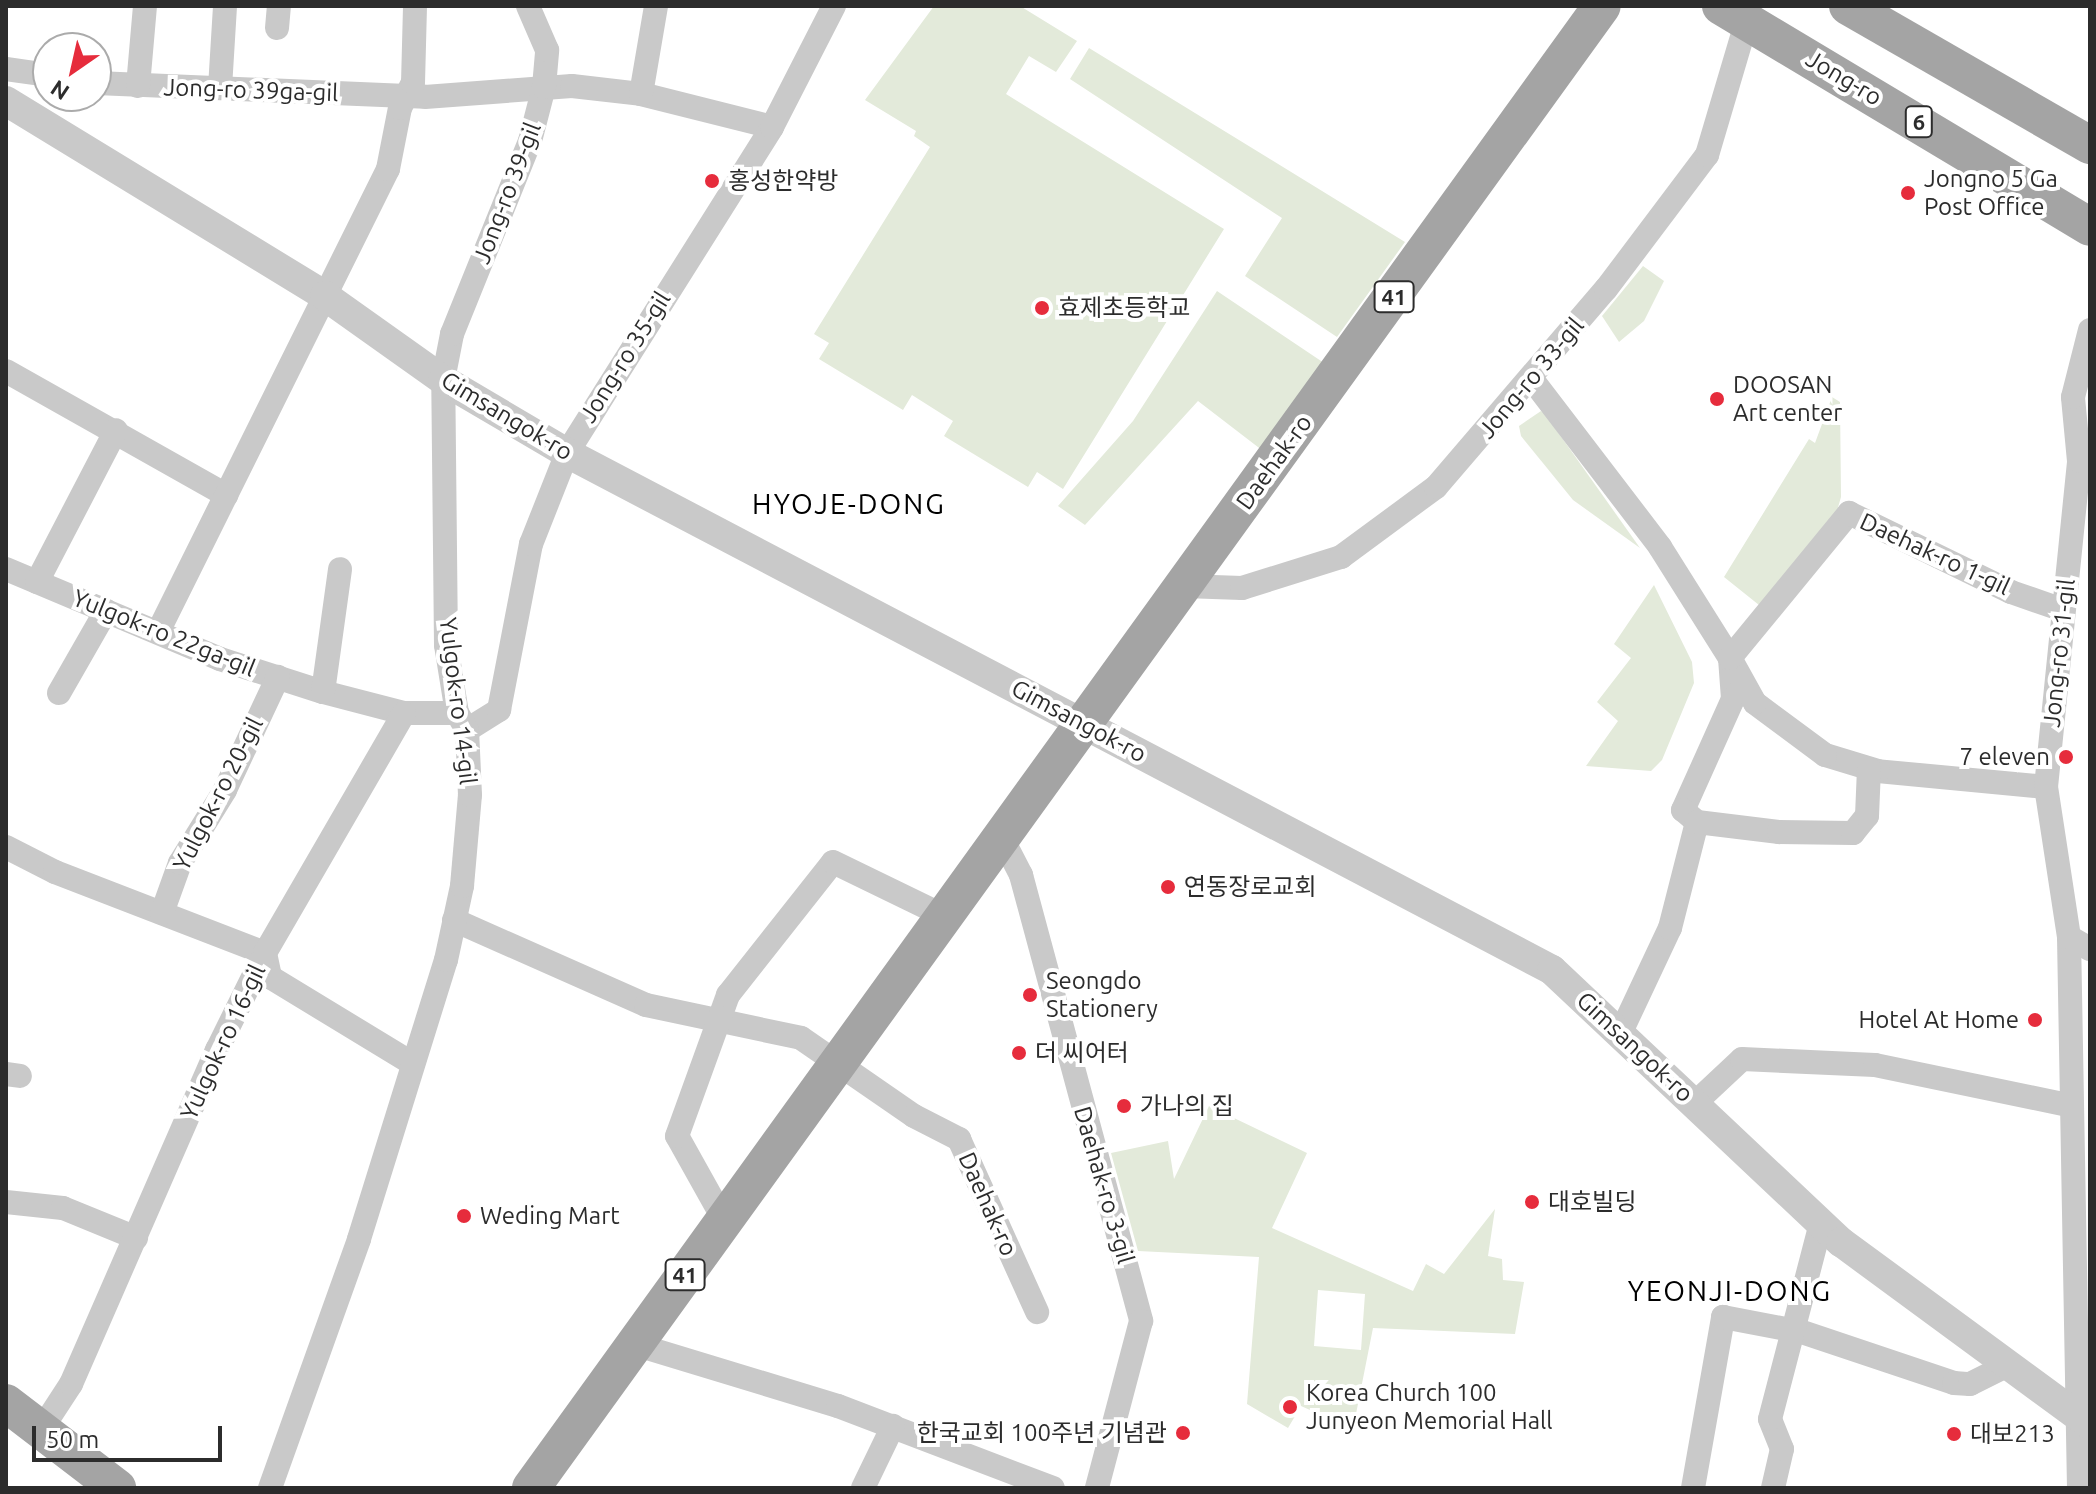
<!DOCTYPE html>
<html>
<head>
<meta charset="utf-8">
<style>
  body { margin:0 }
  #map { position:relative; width:2096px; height:1494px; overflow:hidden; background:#fff; font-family:Ubuntu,"Noto Sans KR",sans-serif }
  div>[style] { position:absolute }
  .green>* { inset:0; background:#e3eada }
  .minor>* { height:24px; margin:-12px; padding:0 12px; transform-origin:12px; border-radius:12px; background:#c9c9c9 }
  .tertiary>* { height:30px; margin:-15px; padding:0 15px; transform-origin:15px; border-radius:15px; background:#c9c9c9 }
  .primary>* { height:38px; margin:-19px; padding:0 19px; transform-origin:19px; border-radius:19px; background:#a4a4a4 }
  .dots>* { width:22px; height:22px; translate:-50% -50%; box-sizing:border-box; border:4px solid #fff; border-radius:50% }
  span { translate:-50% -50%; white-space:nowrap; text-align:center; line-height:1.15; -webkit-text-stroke:8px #fff; paint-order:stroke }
  .shield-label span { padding:2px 6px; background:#fff; border:2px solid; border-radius:6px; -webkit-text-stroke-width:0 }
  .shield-label { font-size:22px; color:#2c2c2c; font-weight:700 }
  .street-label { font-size:24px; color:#2c2c2c }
  .poi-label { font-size:24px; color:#2c2c2c }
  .left { translate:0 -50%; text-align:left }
  .right { translate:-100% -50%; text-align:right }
  .quarter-label { font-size:28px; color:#000; letter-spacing:2px }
  .frame { position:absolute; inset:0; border:8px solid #2c2c2c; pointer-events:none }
  .north { position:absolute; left:32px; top:32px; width:80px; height:80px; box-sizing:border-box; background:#fff; border:2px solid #ababab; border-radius:50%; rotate:214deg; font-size:22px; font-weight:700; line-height:32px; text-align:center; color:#2c2c2c }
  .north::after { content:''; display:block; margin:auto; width:28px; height:36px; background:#e62c3c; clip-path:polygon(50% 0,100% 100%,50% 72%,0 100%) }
  .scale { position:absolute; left:32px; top:1426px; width:190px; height:36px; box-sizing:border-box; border:4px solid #2c2c2c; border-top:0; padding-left:10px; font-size:24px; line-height:28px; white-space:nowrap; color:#2c2c2c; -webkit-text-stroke:6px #fff; paint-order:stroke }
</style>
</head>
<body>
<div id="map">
  <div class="green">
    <i style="clip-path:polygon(934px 6px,1020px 6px,1077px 41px,1056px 72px,1029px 56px,1006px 94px,1224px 229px,1063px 489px,1037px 472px,1028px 487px,944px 436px,953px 421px,912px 395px,903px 410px,819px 359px,829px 343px,814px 334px,930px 147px,914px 136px,916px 131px,865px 100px)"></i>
    <i style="clip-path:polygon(1089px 48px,1405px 242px,1337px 337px,1245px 276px,1282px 218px,1070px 79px)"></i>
    <i style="clip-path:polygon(1643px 266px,1664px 281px,1644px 321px,1619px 342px,1602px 316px)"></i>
    <i style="clip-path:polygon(1217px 291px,1330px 367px,1267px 454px,1198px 401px,1085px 525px,1058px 506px,1133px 421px)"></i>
    <i style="clip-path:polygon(1832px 397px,1840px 402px,1841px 497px,1837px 511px,1759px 605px,1724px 577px,1809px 439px,1815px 443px)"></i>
    <i style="clip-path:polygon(1541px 411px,1545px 414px,1640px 548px,1573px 500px,1521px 436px,1519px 426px)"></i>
    <i style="clip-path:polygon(1654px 585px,1692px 662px,1694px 683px,1662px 760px,1651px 771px,1586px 766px,1618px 721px,1597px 702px,1631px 658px,1614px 644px)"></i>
    <i style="clip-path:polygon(evenodd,1209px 1106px,1307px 1153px,1272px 1228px,1413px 1291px,1426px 1264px,1444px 1274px,1495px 1209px,1488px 1256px,1502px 1259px,1503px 1280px,1524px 1282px,1515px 1334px,1373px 1328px,1353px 1429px,1301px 1406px,1288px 1428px,1247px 1404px,1259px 1257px,1138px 1251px,1111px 1153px,1168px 1141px,1174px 1179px,1209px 1106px,1318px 1290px,1365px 1294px,1361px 1350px,1314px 1346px,1318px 1290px)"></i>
  </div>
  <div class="minor">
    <i style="left:277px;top:28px;width:22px;rotate:-85deg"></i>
    <i style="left:6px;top:69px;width:42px;rotate:8.1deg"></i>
    <i style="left:96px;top:83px;width:329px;rotate:2.4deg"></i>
    <i style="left:425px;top:97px;width:147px;rotate:-4.3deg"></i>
    <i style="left:572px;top:86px;width:69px;rotate:6.6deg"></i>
    <i style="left:641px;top:94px;width:135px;rotate:14.1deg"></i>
    <i style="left:138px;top:86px;width:80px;rotate:-85deg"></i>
    <i style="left:220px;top:88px;width:82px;rotate:-86.5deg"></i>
    <i style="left:641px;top:94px;width:89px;rotate:-80.3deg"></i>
    <i style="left:6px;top:371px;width:253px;rotate:29.4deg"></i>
    <i style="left:1531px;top:378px;width:213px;rotate:52.6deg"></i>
    <i style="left:1660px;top:547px;width:131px;rotate:57.8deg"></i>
    <i style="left:1730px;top:658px;width:41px;rotate:85.8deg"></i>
    <i style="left:1733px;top:699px;width:122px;rotate:114.2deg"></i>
    <i style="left:1683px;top:810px;width:18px;rotate:41deg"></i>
    <i style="left:6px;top:569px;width:232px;rotate:22.8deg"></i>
    <i style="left:220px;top:659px;width:108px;rotate:17.8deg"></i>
    <i style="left:323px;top:692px;width:84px;rotate:14.5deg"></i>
    <i style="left:404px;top:713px;width:53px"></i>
    <i style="left:37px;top:582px;width:171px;rotate:-62.5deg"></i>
    <i style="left:1184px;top:586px;width:58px;rotate:2deg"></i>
    <i style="left:1242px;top:588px;width:104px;rotate:-17.4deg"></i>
    <i style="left:1341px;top:557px;width:118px;rotate:-36.4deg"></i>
    <i style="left:1436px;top:487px;width:261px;rotate:-49.4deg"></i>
    <i style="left:1606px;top:289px;width:168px;rotate:-53deg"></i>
    <i style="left:1707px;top:155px;width:141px;rotate:-73.5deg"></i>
    <i style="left:158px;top:632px;width:517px;rotate:-63.58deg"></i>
    <i style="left:388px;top:169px;width:62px;rotate:-78.9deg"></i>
    <i style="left:400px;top:108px;width:28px;rotate:-63deg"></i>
    <i style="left:413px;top:83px;width:77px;rotate:-88.5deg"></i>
    <i style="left:323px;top:692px;width:124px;rotate:-82.1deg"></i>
    <i style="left:59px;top:693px;width:95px;rotate:-60.2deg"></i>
    <i style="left:467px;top:730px;width:38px;rotate:-32deg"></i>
    <i style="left:499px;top:710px;width:169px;rotate:-79.1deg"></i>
    <i style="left:531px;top:544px;width:98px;rotate:-68.4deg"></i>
    <i style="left:567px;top:453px;width:385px;rotate:-57.8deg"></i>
    <i style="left:772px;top:127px;width:136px;rotate:-62.9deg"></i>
    <i style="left:2046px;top:787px;width:169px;rotate:-174.6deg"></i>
    <i style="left:1878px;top:771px;width:55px;rotate:-163.2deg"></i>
    <i style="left:1825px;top:755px;width:87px;rotate:-143.4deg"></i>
    <i style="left:1755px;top:703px;width:51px;rotate:-119.1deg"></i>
    <i style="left:1730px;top:658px;width:188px;rotate:-50.6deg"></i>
    <i style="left:1849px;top:513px;width:180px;rotate:26deg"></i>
    <i style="left:2011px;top:592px;width:55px;rotate:19.1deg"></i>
    <i style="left:1002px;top:838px;width:42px;rotate:62.8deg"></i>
    <i style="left:1021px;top:875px;width:462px;rotate:74.9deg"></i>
    <i style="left:1141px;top:1321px;width:173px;rotate:104.8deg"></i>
    <i style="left:6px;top:847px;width:55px;rotate:27deg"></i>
    <i style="left:55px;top:872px;width:225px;rotate:21.1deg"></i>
    <i style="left:265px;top:953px;width:25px;rotate:78deg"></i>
    <i style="left:270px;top:977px;width:167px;rotate:31.3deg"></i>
    <i style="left:162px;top:913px;width:53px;rotate:-70.2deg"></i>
    <i style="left:180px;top:863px;width:86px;rotate:-58.3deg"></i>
    <i style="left:225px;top:790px;width:125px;rotate:-64.9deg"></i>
    <i style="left:454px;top:920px;width:210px;rotate:23.9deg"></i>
    <i style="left:646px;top:1005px;width:158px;rotate:12deg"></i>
    <i style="left:801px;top:1038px;width:137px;rotate:34.6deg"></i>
    <i style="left:914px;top:1116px;width:51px;rotate:27.1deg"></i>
    <i style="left:959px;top:1139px;width:190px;rotate:65.7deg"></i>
    <i style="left:2069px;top:937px;width:24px;rotate:30deg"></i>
    <i style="left:1621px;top:1032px;width:115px;rotate:-64.8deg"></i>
    <i style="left:1670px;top:928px;width:109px;rotate:-75.7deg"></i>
    <i style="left:1697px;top:822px;width:83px;rotate:7deg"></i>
    <i style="left:1779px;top:832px;width:74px;rotate:0.8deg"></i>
    <i style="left:1853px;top:833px;width:22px;rotate:-51deg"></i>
    <i style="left:1867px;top:816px;width:47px;rotate:-87.6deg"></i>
    <i style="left:6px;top:1074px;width:14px;rotate:8deg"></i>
    <i style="left:1695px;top:1103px;width:64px;rotate:-43.1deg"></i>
    <i style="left:1742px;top:1059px;width:133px;rotate:2.6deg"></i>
    <i style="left:1875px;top:1065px;width:198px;rotate:11.7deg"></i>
    <i style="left:6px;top:1202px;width:57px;rotate:6deg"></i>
    <i style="left:63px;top:1208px;width:79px;rotate:22.3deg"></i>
    <i style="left:724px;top:1220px;width:96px;rotate:-119.2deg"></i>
    <i style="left:677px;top:1136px;width:150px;rotate:-70.1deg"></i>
    <i style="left:728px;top:995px;width:169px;rotate:-51.7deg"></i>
    <i style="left:833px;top:862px;width:123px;rotate:25.9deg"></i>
    <i style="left:634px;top:1344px;width:213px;rotate:16.9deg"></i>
    <i style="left:838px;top:1406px;width:230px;rotate:20.9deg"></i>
    <i style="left:41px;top:1430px;width:55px;rotate:-56.9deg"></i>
    <i style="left:71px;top:1384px;width:365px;rotate:-66.4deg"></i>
    <i style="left:217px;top:1050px;width:108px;rotate:-63.7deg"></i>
    <i style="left:265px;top:953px;width:277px;rotate:-59.9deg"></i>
    <i style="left:270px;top:1488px;width:264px;rotate:-70.3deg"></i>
    <i style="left:359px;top:1239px;width:292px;rotate:-72.7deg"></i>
    <i style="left:446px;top:960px;width:76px;rotate:-77.8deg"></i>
    <i style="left:462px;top:886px;width:91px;rotate:-85deg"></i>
    <i style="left:470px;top:795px;width:65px;rotate:-92.6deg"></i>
    <i style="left:467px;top:730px;width:20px;rotate:-120deg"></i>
    <i style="left:457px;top:713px;width:69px;rotate:-99.2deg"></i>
    <i style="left:446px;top:645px;width:265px;rotate:-90.6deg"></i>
    <i style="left:443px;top:380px;width:47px;rotate:-78.9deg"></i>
    <i style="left:452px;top:334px;width:208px;rotate:-68deg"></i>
    <i style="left:530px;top:141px;width:56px;rotate:-75.5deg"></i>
    <i style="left:544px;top:87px;width:37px;rotate:-85deg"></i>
    <i style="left:547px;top:50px;width:48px;rotate:-113.4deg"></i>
    <i style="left:863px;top:1488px;width:69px;rotate:-64.2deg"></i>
    <i style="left:1693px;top:1488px;width:174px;rotate:-80deg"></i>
    <i style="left:1723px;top:1317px;width:80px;rotate:10.8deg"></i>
    <i style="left:1802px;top:1332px;width:160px;rotate:18.5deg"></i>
    <i style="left:1954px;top:1383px;width:16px;rotate:4deg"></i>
    <i style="left:1970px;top:1384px;width:42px;rotate:-26.6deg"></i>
    <i style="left:1773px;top:1488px;width:40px;rotate:-77deg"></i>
    <i style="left:1782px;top:1449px;width:32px;rotate:-112deg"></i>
    <i style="left:1770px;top:1419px;width:203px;rotate:-75.4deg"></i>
    <i style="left:2079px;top:1488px;width:551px;rotate:-91.04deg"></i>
    <i style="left:2069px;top:937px;width:152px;rotate:-98.7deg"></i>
    <i style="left:2046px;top:787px;width:328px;rotate:-84.2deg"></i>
    <i style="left:2079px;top:461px;width:64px;rotate:-95.4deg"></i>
    <i style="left:2073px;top:397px;width:69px;rotate:-75.8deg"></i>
  </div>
  <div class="tertiary">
    <i style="left:6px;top:101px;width:374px;rotate:31.4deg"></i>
    <i style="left:325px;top:296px;width:145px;rotate:35.4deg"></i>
    <i style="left:443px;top:380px;width:144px;rotate:30.5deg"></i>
    <i style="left:567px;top:453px;width:1112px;rotate:27.69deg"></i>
    <i style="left:1552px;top:970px;width:397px;rotate:43.3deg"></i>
    <i style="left:1841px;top:1242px;width:309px;rotate:36.3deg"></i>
  </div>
  <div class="primary">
    <i style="left:1721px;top:6px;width:430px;rotate:30.9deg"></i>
    <i style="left:1848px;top:6px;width:279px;rotate:29.9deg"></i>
    <i style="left:6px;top:1403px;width:140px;rotate:37.4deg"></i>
    <i style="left:531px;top:1488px;width:1828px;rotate:-54.15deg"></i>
  </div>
  <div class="dots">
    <i style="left:712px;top:181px;background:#e62c3c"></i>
    <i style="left:1908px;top:193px;background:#e62c3c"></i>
    <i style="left:1042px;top:308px;background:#e62c3c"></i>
    <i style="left:1717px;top:399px;background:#e62c3c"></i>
    <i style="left:2066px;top:757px;background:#e62c3c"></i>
    <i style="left:1168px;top:887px;background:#e62c3c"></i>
    <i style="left:1030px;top:995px;background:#e62c3c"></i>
    <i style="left:2035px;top:1020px;background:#e62c3c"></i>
    <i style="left:1019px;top:1053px;background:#e62c3c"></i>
    <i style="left:1124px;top:1106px;background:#e62c3c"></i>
    <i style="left:1532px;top:1202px;background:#e62c3c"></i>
    <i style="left:464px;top:1216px;background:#e62c3c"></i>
    <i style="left:1290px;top:1407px;background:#e62c3c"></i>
    <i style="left:1183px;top:1433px;background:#e62c3c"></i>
    <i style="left:1954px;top:1434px;background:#e62c3c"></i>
  </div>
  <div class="shield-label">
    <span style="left:1919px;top:122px">6</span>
    <span style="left:1394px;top:297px">41</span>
    <span style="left:685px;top:1275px">41</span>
  </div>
  <div class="street-label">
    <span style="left:1844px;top:78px;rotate:31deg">Jong-ro</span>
    <span style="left:251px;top:90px;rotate:2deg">Jong-ro 39ga-gil</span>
    <span style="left:507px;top:193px;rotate:-69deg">Jong-ro 39-gil</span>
    <span style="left:625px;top:357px;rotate:-58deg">Jong-ro 35-gil</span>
    <span style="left:1531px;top:378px;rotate:-50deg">Jong-ro 33-gil</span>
    <span style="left:507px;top:416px;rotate:31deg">Gimsangok-ro</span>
    <span style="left:1274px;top:462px;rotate:-54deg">Daehak-ro</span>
    <span style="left:1935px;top:554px;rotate:25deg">Daehak-ro 1-gil</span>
    <span style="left:164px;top:633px;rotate:22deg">Yulgok-ro 22ga-gil</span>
    <span style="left:2059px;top:653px;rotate:-84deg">Jong-ro 31-gil</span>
    <span style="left:458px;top:701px;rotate:83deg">Yulgok-ro 14-gil</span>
    <span style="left:1079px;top:721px;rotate:28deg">Gimsangok-ro</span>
    <span style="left:218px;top:794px;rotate:-63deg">Yulgok-ro 20-gil</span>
    <span style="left:223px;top:1042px;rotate:-65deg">Yulgok-ro 16-gil</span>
    <span style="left:1635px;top:1047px;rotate:43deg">Gimsangok-ro</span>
    <span style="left:1104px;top:1185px;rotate:74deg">Daehak-ro 3-gil</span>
    <span style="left:988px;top:1204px;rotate:66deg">Daehak-ro</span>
  </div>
  <div class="poi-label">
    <span class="left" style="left:1924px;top:193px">Jongno 5 Ga<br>Post Office</span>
    <span class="left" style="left:728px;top:181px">홍성한약방</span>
    <span class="left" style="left:1058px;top:308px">효제초등학교</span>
    <span class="left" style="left:1733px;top:399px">DOOSAN<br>Art center</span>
    <span class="right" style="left:2050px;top:757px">7 eleven</span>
    <span class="left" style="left:1184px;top:887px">연동장로교회</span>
    <span class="left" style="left:1046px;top:995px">Seongdo<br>Stationery</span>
    <span class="right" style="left:2019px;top:1020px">Hotel At Home</span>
    <span class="left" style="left:1035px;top:1053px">더 씨어터</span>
    <span class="left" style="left:1140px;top:1106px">가나의 집</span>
    <span class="left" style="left:1548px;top:1202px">대호빌딩</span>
    <span class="left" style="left:480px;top:1216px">Weding Mart</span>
    <span class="left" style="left:1306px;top:1407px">Korea Church 100<br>Junyeon Memorial Hall</span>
    <span class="right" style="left:1167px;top:1433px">한국교회 100주년 기념관</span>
    <span class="left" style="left:1970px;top:1434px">대보213</span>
  </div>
  <div class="quarter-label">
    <span style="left:849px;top:504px">HYOJE-DONG</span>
    <span style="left:1730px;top:1291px">YEONJI-DONG</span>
  </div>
  <div class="frame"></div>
  <div class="north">N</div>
  <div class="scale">50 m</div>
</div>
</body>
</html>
